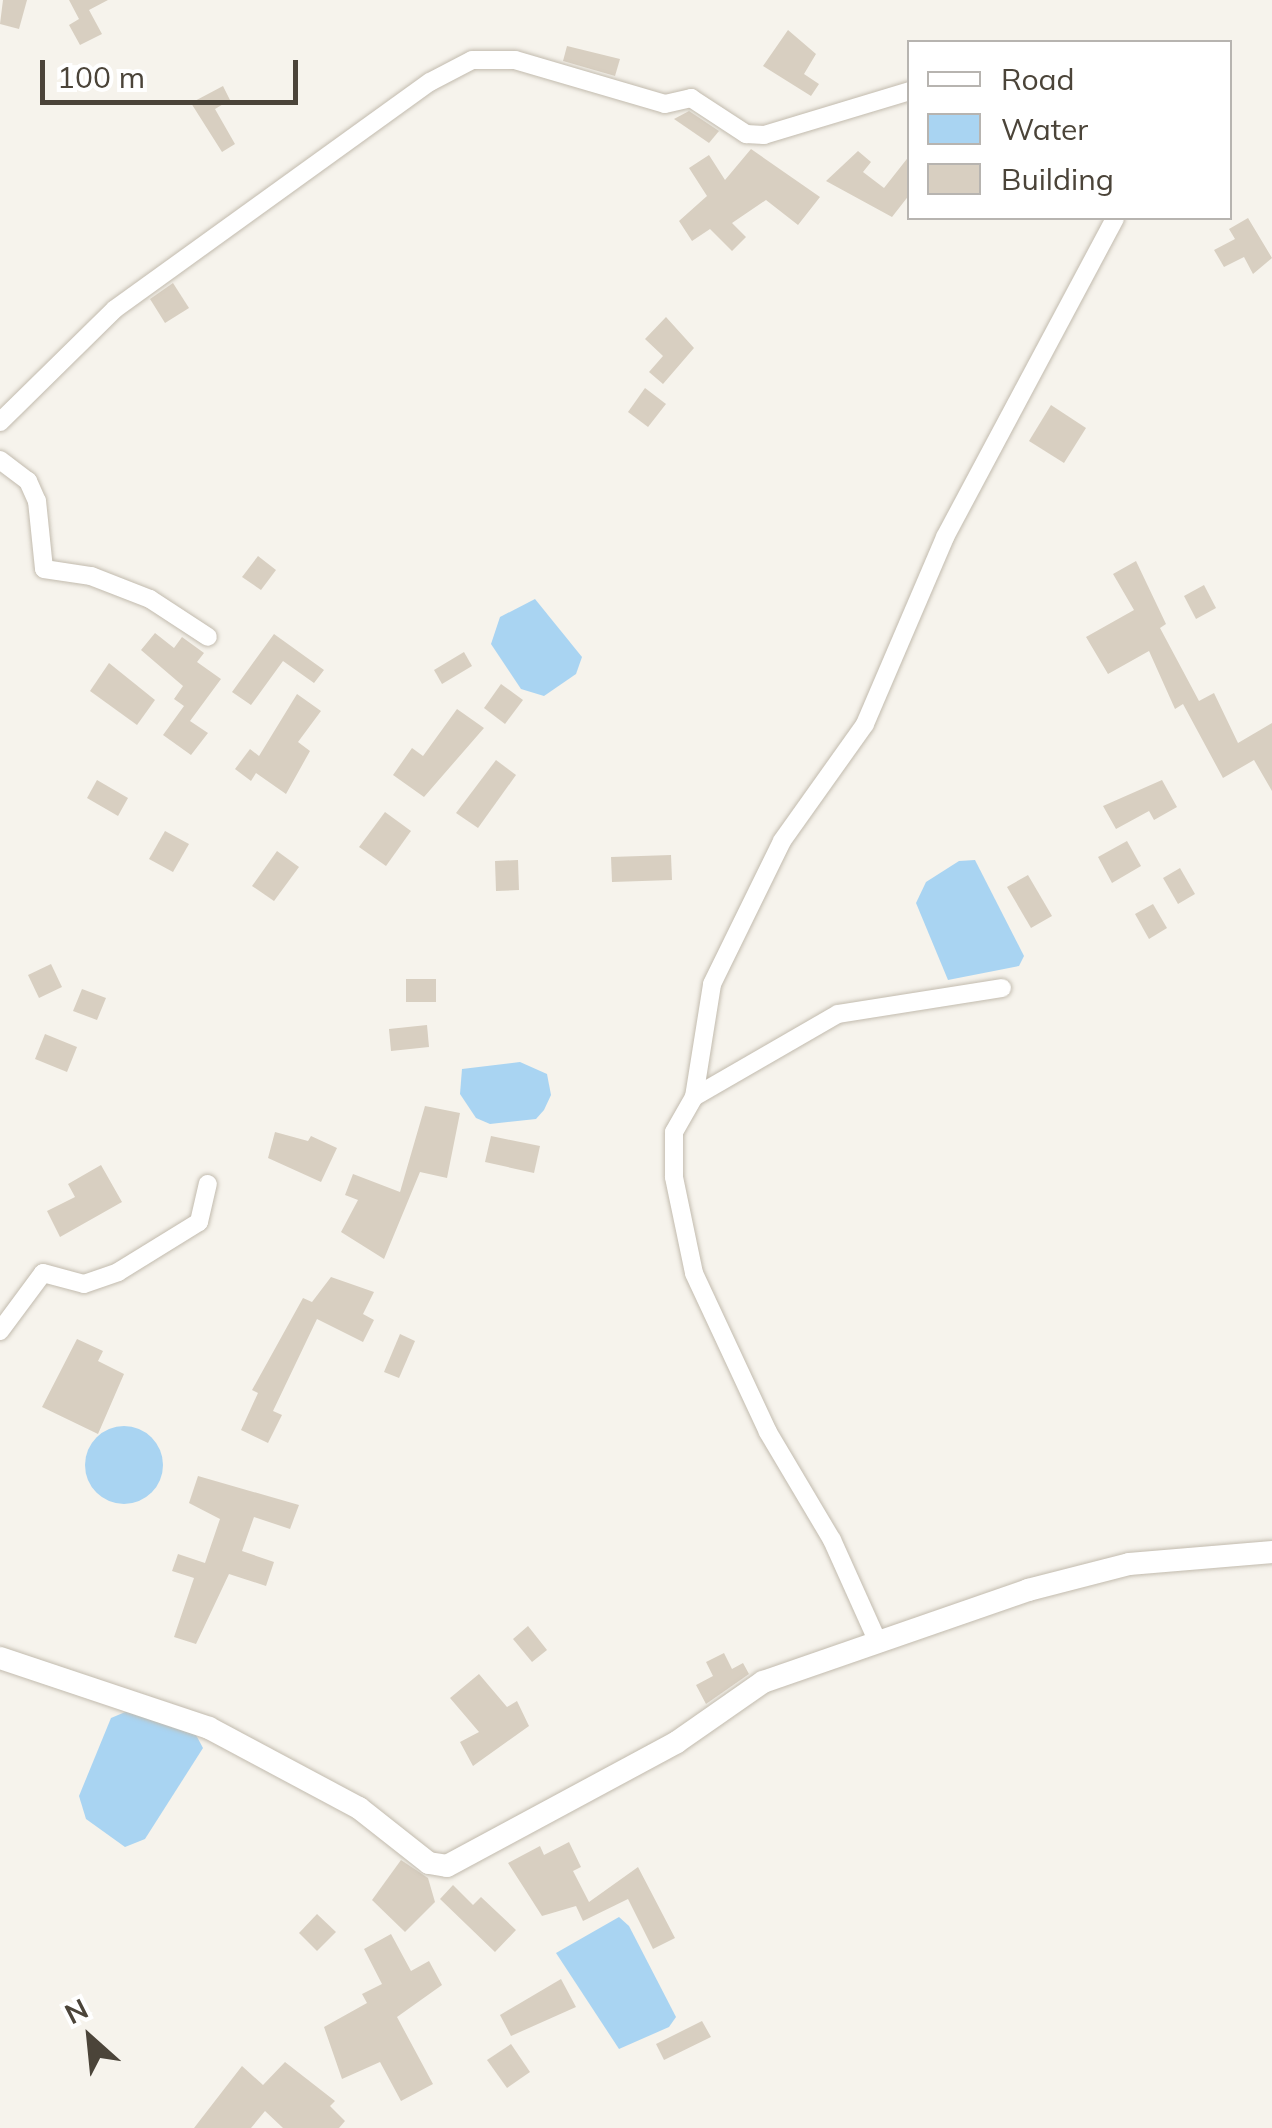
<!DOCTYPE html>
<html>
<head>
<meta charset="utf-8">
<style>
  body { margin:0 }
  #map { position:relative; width:1272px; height:2128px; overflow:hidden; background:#f6f3ec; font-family:Mulish,sans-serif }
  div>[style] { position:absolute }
  .water>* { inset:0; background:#a9d4f2 }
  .round { border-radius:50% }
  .building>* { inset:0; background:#d8cfc1 }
  .roads { filter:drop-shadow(0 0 2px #c2bbae) drop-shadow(0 0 2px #c2bbae) }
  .minor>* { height:18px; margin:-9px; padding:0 9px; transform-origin:9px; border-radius:9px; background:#fff }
  .tertiary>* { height:22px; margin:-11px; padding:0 11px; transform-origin:11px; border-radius:11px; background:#fff }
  span { translate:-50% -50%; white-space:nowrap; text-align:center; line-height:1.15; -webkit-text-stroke:8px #fff; paint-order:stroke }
  .legend { position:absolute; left:907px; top:40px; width:325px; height:180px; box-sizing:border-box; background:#fff; border:2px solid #b7b4b0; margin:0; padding:12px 18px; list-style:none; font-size:30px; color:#4b4439 }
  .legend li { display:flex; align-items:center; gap:20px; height:50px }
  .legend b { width:50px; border:2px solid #b7b4b0 }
  .north { position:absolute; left:40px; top:1988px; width:100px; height:100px; -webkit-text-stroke:8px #fff; paint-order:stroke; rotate:333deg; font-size:28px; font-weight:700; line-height:40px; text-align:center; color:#4b4439 }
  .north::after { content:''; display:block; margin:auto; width:35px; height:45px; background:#4b4439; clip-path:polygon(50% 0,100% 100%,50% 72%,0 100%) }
  .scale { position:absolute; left:40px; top:60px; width:258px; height:45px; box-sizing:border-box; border:5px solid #4b4439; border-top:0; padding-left:12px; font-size:30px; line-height:35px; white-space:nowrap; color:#4b4439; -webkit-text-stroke:8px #fff; paint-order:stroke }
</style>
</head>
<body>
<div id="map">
  <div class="water">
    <i style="clip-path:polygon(535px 599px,582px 657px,576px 674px,544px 696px,521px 689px,491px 644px,500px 617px)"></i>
    <i style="clip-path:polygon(975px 860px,1024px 956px,1019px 966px,948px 980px,916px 903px,926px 882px,959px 861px)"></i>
    <i style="clip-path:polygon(520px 1062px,547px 1074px,551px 1095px,544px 1110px,536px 1119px,490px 1124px,476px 1118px,460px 1094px,462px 1069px)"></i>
    <i class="round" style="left:85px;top:1426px;width:78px;height:78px"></i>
    <i style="clip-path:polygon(130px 1710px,196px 1735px,203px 1748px,145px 1839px,125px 1847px,86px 1819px,79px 1796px,111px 1718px)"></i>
    <i style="clip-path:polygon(619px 1917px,629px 1926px,676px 2017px,669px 2027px,619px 2049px,556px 1953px)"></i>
  </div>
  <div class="building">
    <i style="clip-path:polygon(3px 0,27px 0,19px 29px,0 24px)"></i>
    <i style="clip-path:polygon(69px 0,108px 0,89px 10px,102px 34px,80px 45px,69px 25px,79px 19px)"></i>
    <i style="clip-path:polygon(788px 30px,816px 54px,804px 74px,819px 84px,811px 96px,763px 66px)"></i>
    <i style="clip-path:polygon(567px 46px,620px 59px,615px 76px,563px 61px)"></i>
    <i style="clip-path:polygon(223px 86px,230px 100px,215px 109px,235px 144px,222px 152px,191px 103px)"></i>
    <i style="clip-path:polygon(689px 111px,719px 131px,709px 143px,674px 119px)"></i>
    <i style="clip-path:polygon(751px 149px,820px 197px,798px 225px,766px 200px,732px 223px,746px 237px,732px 251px,710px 229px,692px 241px,679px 221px,707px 196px,689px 168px,709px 155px,725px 180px)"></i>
    <i style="clip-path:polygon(858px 151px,871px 162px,863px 172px,884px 188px,910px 155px,910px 194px,892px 217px,826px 181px)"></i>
    <i style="clip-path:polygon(1248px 218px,1272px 258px,1253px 274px,1244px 257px,1224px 267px,1214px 250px,1235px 239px,1229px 229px)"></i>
    <i style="clip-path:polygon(173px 283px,189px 308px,165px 323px,150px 299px)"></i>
    <i style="clip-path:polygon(666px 317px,694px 348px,663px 384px,649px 372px,663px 356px,645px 339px)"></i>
    <i style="clip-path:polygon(645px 388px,666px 404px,648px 427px,628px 412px)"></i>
    <i style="clip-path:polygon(1051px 405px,1086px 428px,1064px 463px,1029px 441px)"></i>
    <i style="clip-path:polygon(258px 556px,276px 570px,261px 590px,242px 577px)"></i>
    <i style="clip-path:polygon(1136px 561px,1166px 624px,1160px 628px,1199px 701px,1214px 693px,1238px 743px,1272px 723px,1272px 791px,1254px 760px,1223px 778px,1183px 704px,1175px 709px,1149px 651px,1108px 674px,1086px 637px,1134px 610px,1113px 574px)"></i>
    <i style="clip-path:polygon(1204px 585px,1216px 608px,1196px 619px,1184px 596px)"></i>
    <i style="clip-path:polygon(155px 633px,174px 648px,182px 637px,204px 653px,197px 662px,221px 679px,190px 721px,208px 733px,191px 755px,163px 735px,184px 706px,174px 699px,183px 686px,141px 650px)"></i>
    <i style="clip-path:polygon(274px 634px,324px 670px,314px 683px,283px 661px,251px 705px,232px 692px)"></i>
    <i style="clip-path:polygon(464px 652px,472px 666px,442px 684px,434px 670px)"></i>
    <i style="clip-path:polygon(109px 663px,155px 700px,137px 725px,90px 691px)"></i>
    <i style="clip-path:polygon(501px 684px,523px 700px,505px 724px,484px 708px)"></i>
    <i style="clip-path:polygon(297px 694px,321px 711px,298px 742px,310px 751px,286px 794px,256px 773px,251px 781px,235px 769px,250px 749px,259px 756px)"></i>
    <i style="clip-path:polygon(457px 709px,484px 728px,424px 797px,393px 775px,412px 748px,423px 756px)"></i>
    <i style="clip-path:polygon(496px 760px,516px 775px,478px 828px,456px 813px)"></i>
    <i style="clip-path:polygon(97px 780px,128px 798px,118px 816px,87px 798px)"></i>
    <i style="clip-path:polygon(1162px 780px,1177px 807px,1154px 820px,1149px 811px,1116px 829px,1103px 806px)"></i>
    <i style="clip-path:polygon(385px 812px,411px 831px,386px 866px,359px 847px)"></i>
    <i style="clip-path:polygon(165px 831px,189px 844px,173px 872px,149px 859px)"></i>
    <i style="clip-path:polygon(1127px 841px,1141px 866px,1112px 883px,1098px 857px)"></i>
    <i style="clip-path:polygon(277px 851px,299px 867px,274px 901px,252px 886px)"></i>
    <i style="clip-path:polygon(671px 855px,672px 880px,612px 882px,611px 857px)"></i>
    <i style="clip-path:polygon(518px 860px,519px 890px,496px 891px,495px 861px)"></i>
    <i style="clip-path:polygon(1180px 868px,1195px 894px,1178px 904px,1163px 878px)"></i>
    <i style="clip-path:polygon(1028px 875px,1052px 916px,1031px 928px,1007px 887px)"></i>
    <i style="clip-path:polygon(1153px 904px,1167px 928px,1149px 939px,1135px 914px)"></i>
    <i style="clip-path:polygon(51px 964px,62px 987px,39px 998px,28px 975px)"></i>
    <i style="clip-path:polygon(406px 979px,436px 979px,436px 1002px,406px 1002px)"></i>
    <i style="clip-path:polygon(82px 989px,106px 998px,97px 1020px,73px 1011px)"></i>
    <i style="clip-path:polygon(427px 1025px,429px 1047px,391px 1051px,389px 1029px)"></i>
    <i style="clip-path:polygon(45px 1034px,77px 1047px,67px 1072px,35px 1059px)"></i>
    <i style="clip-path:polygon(425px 1106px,460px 1113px,447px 1178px,420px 1172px,384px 1259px,341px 1232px,358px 1200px,345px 1195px,353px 1174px,400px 1192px)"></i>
    <i style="clip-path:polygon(275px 1132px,308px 1141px,311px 1136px,337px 1148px,321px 1182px,268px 1158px)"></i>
    <i style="clip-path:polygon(491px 1136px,540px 1146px,534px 1173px,485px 1162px)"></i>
    <i style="clip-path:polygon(101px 1165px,122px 1202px,60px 1237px,47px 1211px,75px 1197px,68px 1184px)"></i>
    <i style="clip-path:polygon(331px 1277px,374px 1292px,363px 1314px,374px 1320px,363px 1342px,317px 1319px,273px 1411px,282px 1415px,268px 1443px,241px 1430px,258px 1393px,252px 1390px,303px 1298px,312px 1302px)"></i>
    <i style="clip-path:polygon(400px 1334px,415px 1341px,399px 1378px,384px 1372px)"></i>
    <i style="clip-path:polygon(77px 1339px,103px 1351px,98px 1361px,124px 1374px,98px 1434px,42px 1407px)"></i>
    <i style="clip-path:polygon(198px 1476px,299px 1505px,290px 1529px,254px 1517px,242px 1551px,274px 1562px,266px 1586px,229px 1574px,196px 1644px,174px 1637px,194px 1578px,172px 1571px,178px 1554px,205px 1563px,220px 1519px,189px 1503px)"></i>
    <i style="clip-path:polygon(528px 1626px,547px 1650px,532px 1662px,513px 1639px)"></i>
    <i style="clip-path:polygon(724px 1653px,732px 1669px,743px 1663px,749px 1674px,706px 1704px,696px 1685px,713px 1676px,706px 1662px)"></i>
    <i style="clip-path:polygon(479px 1674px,507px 1707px,517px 1701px,529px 1726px,473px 1766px,460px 1742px,479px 1732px,450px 1698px)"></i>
    <i style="clip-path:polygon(569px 1842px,581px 1867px,573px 1871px,589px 1902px,638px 1867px,675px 1938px,653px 1949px,628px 1899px,583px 1921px,576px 1906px,542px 1916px,508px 1863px,540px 1846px,544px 1855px)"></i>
    <i style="clip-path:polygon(401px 1860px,428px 1878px,435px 1902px,405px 1932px,372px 1900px)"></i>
    <i style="clip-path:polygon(453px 1885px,473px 1905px,481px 1897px,516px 1930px,495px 1952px,440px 1899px)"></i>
    <i style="clip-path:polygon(317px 1914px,336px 1932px,317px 1951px,299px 1933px)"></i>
    <i style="clip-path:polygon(391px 1934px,411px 1971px,429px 1961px,442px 1985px,397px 2017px,433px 2084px,401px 2101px,380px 2062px,342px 2079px,324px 2027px,367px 2003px,362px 1994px,382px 1984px,364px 1949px)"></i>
    <i style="clip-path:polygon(561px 1979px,576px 2007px,511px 2036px,500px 2015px)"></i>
    <i style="clip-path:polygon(702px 2021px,711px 2037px,664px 2060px,656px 2044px)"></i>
    <i style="clip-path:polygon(511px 2044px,530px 2072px,507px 2088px,487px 2060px)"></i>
    <i style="clip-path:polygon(285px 2062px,335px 2101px,330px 2106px,345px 2121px,339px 2128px,283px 2128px,265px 2111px,251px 2128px,194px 2128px,242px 2066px,263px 2085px)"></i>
  </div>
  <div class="roads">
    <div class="minor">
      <i style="left:0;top:422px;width:161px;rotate:-44.5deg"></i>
      <i style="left:115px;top:309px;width:388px;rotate:-35.8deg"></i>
      <i style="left:430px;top:82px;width:47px;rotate:-27.6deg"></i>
      <i style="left:472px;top:60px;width:43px"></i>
      <i style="left:515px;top:60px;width:156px;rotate:16.3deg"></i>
      <i style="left:665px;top:104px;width:27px;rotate:-13deg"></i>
      <i style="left:691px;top:98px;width:66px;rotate:33.2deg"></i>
      <i style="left:746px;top:134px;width:18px;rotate:3deg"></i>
      <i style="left:764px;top:135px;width:152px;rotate:-16.8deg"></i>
      <i style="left:0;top:460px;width:35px;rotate:37deg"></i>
      <i style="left:28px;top:481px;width:22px;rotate:66deg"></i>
      <i style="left:37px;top:501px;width:68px;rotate:84.1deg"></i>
      <i style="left:44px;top:569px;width:48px;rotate:8.5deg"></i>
      <i style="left:91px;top:576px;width:63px;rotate:21.3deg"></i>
      <i style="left:150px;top:599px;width:69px;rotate:33.2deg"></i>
      <i style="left:694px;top:1097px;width:114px;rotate:-80.9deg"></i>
      <i style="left:712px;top:984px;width:159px;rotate:-63.9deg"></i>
      <i style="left:782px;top:841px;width:143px;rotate:-54.6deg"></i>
      <i style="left:865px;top:724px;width:203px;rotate:-66.8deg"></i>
      <i style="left:945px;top:537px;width:361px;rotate:-61.9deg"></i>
      <i style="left:0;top:1331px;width:72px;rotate:-53.4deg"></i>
      <i style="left:43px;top:1273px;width:42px;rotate:15deg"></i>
      <i style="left:84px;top:1284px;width:36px;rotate:-19deg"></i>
      <i style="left:118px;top:1272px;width:95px;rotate:-31.7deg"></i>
      <i style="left:199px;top:1222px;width:39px;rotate:-77deg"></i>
      <i style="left:877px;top:1640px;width:110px;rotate:-114.2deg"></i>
      <i style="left:832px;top:1540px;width:126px;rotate:-120.7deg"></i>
      <i style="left:768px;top:1432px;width:175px;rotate:-115deg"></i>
      <i style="left:694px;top:1273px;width:98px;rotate:-101.8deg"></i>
      <i style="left:674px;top:1177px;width:45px;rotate:-90deg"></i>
      <i style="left:674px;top:1132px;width:40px;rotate:-60.3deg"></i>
      <i style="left:694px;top:1097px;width:166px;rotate:-30deg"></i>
      <i style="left:838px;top:1014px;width:166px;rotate:-9deg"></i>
    </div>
    <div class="tertiary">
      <i style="left:0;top:1658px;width:220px;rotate:18.5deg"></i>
      <i style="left:209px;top:1728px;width:170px;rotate:28.1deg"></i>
      <i style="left:359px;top:1808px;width:89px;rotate:38.2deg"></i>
      <i style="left:429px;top:1863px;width:18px;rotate:9deg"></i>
      <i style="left:447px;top:1866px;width:261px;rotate:-28.3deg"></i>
      <i style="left:677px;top:1742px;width:105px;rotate:-34.9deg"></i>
      <i style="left:763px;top:1682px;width:281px;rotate:-19.1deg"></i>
      <i style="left:1028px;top:1590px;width:104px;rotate:-14.4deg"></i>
      <i style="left:1129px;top:1564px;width:144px;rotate:-4.8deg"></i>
    </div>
  </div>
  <ul class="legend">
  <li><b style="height:12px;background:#fff"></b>Road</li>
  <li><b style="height:28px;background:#a9d4f2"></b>Water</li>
  <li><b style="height:28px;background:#d8cfc1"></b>Building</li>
  </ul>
  <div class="north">N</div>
  <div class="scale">100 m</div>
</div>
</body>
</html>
